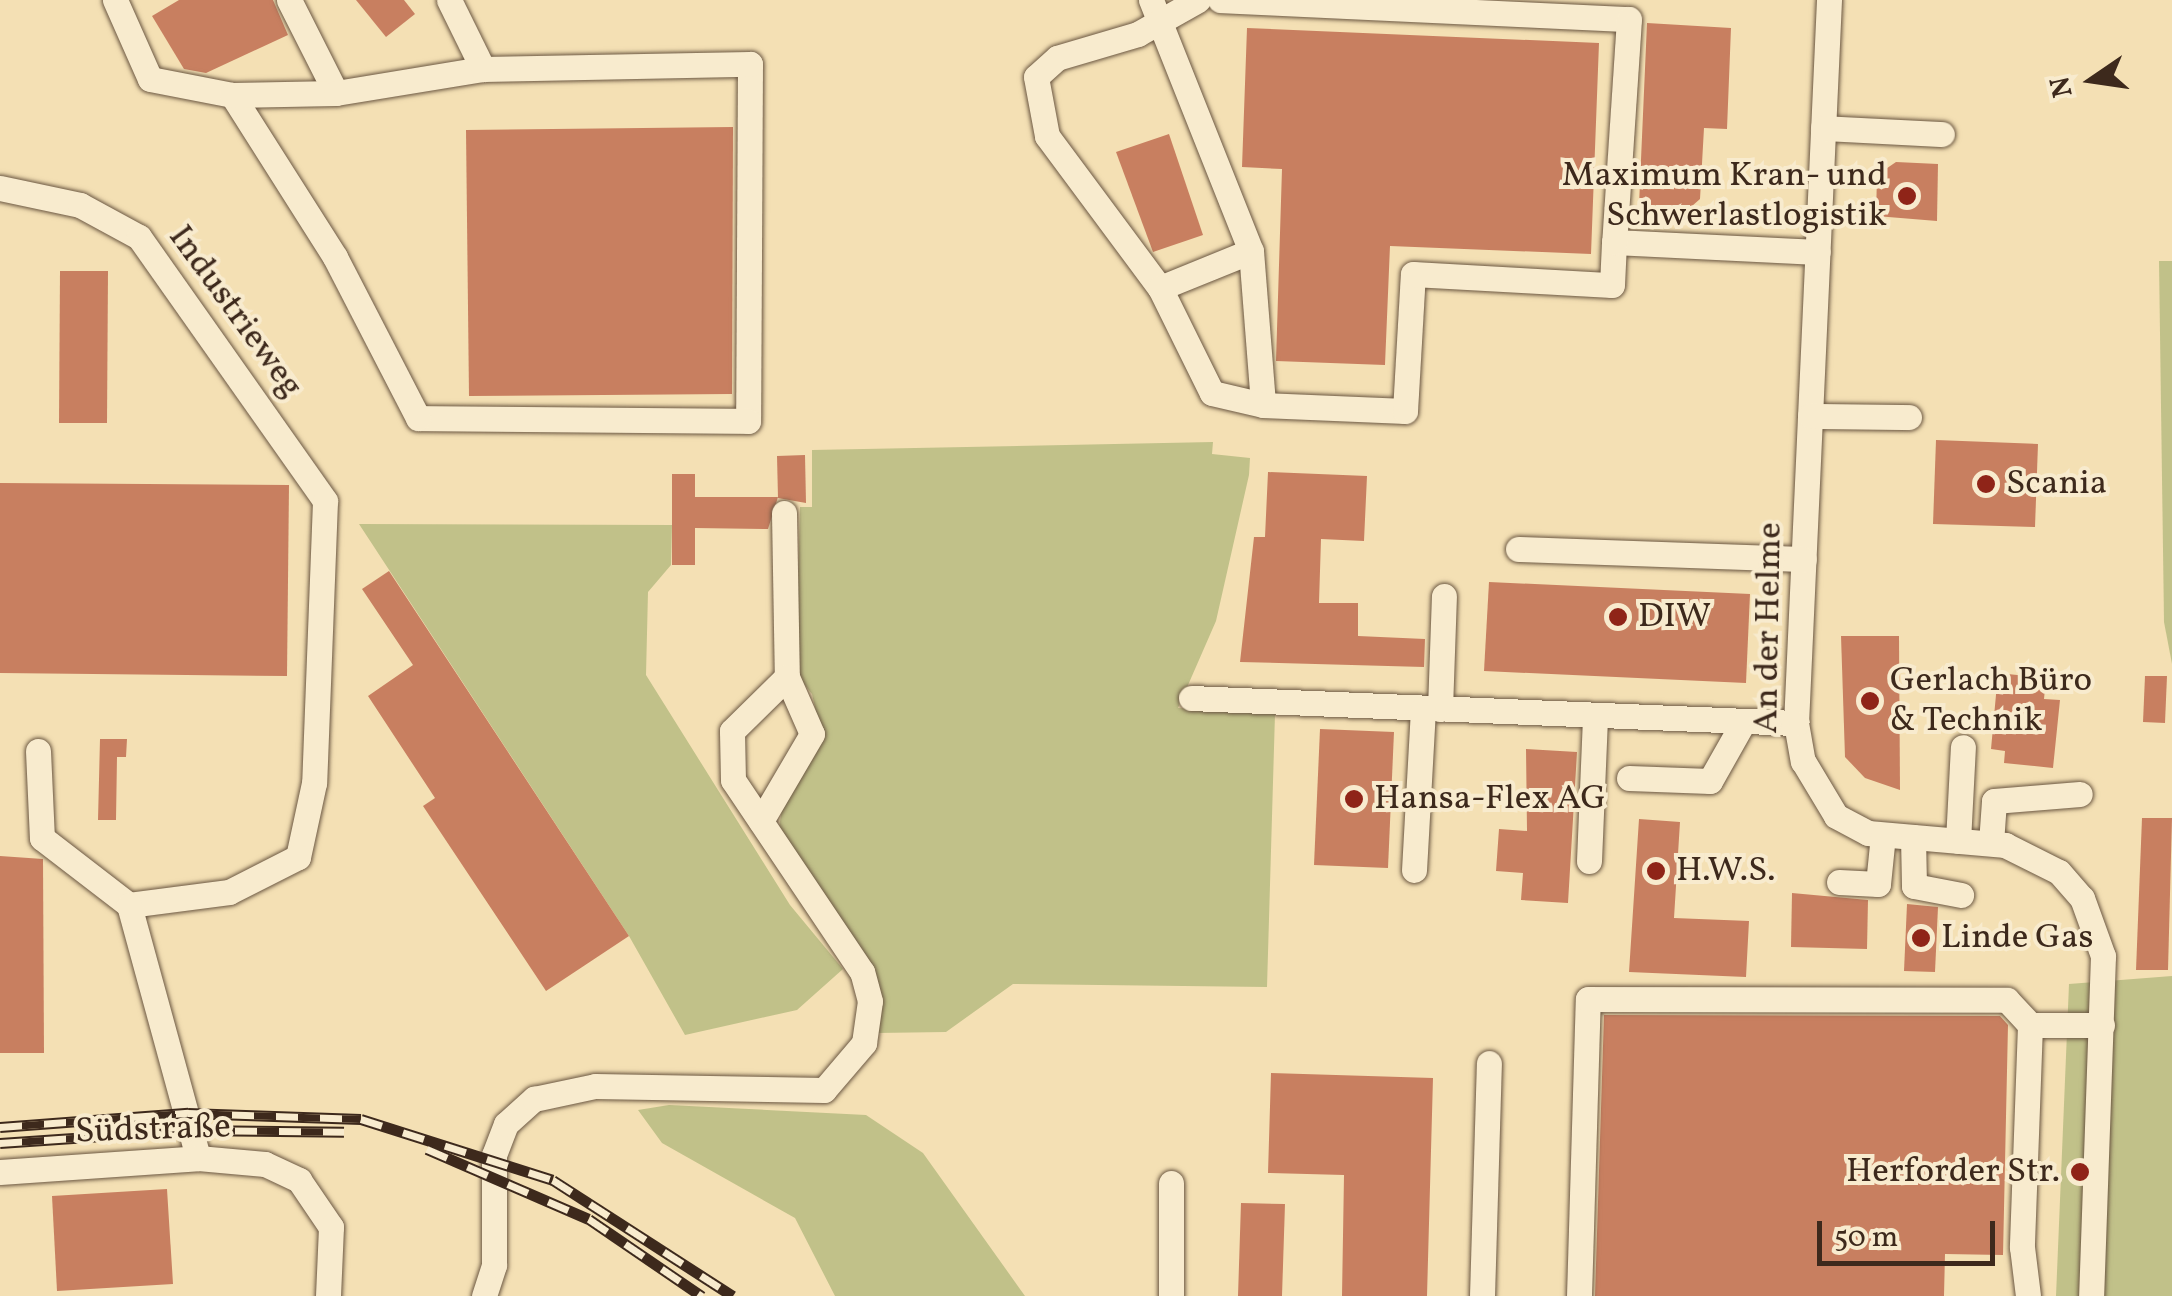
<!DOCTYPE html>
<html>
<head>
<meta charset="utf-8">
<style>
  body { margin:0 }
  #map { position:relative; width:2172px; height:1296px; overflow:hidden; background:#f4e0b4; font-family:Vollkorn,serif }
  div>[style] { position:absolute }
  .green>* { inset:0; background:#c1c189 }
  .building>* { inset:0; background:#c87f60 }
  .roads { filter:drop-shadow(0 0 2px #6b5742) drop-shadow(0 0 2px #6b5742) }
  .minor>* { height:25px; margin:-12.5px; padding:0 12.5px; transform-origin:12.5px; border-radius:12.5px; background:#f8ebce }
  .rail>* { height:11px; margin-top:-5.5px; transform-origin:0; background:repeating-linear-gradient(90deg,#f8ebce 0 22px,#3d291c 0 44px); box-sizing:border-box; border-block:2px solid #3d291c }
  .dots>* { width:28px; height:28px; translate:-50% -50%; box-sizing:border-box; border:5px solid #f8ebce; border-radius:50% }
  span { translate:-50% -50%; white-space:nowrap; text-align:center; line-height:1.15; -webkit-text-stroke:8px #f8ebce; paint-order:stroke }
  .poi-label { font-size:35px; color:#3d291c }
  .right { translate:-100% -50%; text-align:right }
  .left { translate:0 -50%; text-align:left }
  .street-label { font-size:35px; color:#3d291c }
  .north { position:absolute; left:2042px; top:30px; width:100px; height:100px; -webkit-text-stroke:8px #f8ebce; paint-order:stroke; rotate:257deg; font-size:28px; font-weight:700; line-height:40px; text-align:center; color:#3d291c }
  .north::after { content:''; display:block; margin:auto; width:35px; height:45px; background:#3d291c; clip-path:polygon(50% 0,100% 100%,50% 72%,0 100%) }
  .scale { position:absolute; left:1817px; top:1221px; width:178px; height:45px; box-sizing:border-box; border:5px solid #3d291c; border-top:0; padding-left:12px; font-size:30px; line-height:35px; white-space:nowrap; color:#3d291c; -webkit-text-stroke:8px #f8ebce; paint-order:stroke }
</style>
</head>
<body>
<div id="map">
  <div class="green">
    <i style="clip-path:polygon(2159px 261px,2172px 261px,2172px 664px,2164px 622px)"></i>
    <i style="clip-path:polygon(1213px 442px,1212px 454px,1250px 458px,1249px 475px,1216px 621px,1178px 708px,1275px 714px,1267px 987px,1013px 984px,946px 1032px,877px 1033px,779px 828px,784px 796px,821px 734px,812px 694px,796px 674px,800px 507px,812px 507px,812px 450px)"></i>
    <i style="clip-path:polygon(359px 524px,672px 525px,671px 565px,648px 592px,646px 675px,790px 905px,843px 969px,797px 1010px,685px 1035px,629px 936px)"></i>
    <i style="clip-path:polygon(2172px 976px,2172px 1296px,2056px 1296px,2069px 984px)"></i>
    <i style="clip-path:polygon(669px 1105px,866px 1115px,923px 1153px,1025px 1296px,835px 1296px,795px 1218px,662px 1143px,638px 1110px)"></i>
  </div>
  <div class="building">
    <i style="clip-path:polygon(179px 0,273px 0,288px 35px,206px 73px,184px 69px,152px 16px)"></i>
    <i style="clip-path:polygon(356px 0,404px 0,415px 14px,386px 37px)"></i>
    <i style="clip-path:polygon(1647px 23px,1731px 28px,1727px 129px,1704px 128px,1700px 199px,1692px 206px,1639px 205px)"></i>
    <i style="clip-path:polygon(1247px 28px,1599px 43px,1591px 254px,1390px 246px,1385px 365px,1276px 361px,1282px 169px,1242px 167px)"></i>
    <i style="clip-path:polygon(733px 127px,732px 394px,469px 396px,466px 130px)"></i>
    <i style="clip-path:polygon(1169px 134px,1203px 235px,1153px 252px,1116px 152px)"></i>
    <i style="clip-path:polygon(1896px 162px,1938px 164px,1937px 221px,1876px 216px,1877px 175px)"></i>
    <i style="clip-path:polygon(60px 271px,108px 271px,107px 423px,59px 423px)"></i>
    <i style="clip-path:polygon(1936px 440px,2038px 444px,2035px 527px,1933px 524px)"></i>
    <i style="clip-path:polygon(805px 455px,806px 503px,778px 498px,777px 456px)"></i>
    <i style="clip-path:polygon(1268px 472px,1367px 476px,1364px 541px,1321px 539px,1319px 603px,1358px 603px,1358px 636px,1425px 639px,1424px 667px,1240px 662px,1254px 537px,1265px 537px)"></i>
    <i style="clip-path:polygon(672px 474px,695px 474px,695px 497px,778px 497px,768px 529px,695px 528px,695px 565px,672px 565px)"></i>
    <i style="clip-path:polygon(0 483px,289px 485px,287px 676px,0 673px)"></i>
    <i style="clip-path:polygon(389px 571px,629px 936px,546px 991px,423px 806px,435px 798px,368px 696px,413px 665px,362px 589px)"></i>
    <i style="clip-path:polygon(1489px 582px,1750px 594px,1746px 683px,1484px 671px)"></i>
    <i style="clip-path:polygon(1841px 636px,1899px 636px,1900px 790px,1865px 778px,1845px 757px)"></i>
    <i style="clip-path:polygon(1998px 673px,2046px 678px,2044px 699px,2060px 700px,2053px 768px,2004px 763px,2005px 751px,1991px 749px)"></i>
    <i style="clip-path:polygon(2145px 676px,2167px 676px,2165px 723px,2143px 722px)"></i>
    <i style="clip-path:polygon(1320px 729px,1394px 732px,1388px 868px,1314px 865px)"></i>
    <i style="clip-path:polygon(100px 739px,127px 739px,126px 757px,117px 757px,116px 820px,98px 820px)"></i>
    <i style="clip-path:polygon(1526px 749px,1577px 752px,1568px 903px,1521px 900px,1523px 873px,1496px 871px,1499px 829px,1527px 831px)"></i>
    <i style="clip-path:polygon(2142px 818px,2172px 818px,2168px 970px,2136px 970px)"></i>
    <i style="clip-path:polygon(1639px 819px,1680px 822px,1674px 918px,1749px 921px,1746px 977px,1629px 972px)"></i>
    <i style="clip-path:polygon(0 856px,43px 859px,44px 1053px,0 1053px)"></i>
    <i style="clip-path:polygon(1792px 893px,1868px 900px,1867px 949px,1791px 947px)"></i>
    <i style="clip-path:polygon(1907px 904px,1938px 907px,1935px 972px,1904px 971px)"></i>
    <i style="clip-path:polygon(1604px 1015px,2000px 1016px,2008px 1025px,2003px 1255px,1945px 1254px,1944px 1296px,1595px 1296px)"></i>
    <i style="clip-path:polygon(1271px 1073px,1433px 1078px,1427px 1296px,1342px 1296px,1344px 1175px,1268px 1173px)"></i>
    <i style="clip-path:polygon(167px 1189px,173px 1284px,57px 1291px,52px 1196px)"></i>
    <i style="clip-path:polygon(1241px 1203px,1285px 1204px,1282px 1296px,1238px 1296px)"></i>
  </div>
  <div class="roads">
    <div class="minor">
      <i style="left:115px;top:0;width:86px;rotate:66.1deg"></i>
      <i style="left:150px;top:79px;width:84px;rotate:11deg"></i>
      <i style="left:289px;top:0;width:104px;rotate:63.2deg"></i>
      <i style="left:449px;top:0;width:77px;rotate:63.8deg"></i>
      <i style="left:1151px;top:0;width:270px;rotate:68.3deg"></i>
      <i style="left:1251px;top:251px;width:154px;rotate:85.5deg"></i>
      <i style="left:1263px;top:405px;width:142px;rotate:2.4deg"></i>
      <i style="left:1405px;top:411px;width:137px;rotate:-86.7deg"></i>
      <i style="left:1413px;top:274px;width:199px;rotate:3.2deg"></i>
      <i style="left:1612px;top:285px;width:43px;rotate:-87.3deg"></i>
      <i style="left:1614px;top:242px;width:204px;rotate:2.8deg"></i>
      <i style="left:1198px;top:0;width:69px;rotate:150.5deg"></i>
      <i style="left:1138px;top:34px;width:84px;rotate:163.5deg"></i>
      <i style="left:1057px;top:58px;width:28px;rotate:138deg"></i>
      <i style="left:1036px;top:77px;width:60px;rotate:79.4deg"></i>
      <i style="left:1047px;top:136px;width:189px;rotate:53.4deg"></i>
      <i style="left:1160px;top:288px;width:117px;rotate:63.7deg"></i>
      <i style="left:1212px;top:393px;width:52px;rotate:13.2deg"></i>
      <i style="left:1220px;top:0;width:409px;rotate:2.7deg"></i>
      <i style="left:1629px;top:19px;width:224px;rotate:93.8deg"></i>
      <i style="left:1829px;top:0;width:724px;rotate:92.61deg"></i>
      <i style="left:1796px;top:723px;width:39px;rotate:80deg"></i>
      <i style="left:1803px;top:761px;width:64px;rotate:59deg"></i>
      <i style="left:1836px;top:816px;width:36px;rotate:28deg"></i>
      <i style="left:1868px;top:833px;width:138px;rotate:5deg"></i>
      <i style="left:2005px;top:845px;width:60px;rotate:26.6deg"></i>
      <i style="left:2059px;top:872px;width:35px;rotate:49deg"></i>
      <i style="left:2082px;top:898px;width:62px;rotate:70.1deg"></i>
      <i style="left:2103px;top:956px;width:340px;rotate:92deg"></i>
      <i style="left:750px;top:64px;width:357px;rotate:90.3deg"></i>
      <i style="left:748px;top:421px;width:330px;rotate:-179.5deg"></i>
      <i style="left:418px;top:418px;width:181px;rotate:-117.3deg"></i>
      <i style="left:335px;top:257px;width:192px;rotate:-122.4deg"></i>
      <i style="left:232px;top:95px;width:104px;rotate:-1.1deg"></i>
      <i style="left:336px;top:93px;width:149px;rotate:-9.3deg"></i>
      <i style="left:483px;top:69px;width:267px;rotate:-1.1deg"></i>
      <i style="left:1823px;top:128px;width:119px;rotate:2.9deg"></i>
      <i style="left:0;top:188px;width:82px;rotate:12deg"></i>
      <i style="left:80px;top:205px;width:67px;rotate:28.5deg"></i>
      <i style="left:139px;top:237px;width:323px;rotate:54.8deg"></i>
      <i style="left:325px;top:501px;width:282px;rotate:92.2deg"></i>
      <i style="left:314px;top:783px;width:76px;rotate:102.2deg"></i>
      <i style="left:298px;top:857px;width:77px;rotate:153.1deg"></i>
      <i style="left:229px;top:892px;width:101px;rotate:172.6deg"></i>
      <i style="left:1160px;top:288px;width:98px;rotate:-22.1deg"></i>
      <i style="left:1810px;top:416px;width:99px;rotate:0.6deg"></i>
      <i style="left:784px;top:513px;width:164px;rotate:89deg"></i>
      <i style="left:1518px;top:549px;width:286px;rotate:2deg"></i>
      <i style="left:1191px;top:698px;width:606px;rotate:2.37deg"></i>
      <i style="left:1440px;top:709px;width:113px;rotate:-88deg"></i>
      <i style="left:38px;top:751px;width:87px;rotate:87.4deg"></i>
      <i style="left:42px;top:838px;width:110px;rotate:37.6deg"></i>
      <i style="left:129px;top:905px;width:262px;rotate:74.7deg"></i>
      <i style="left:1629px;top:778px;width:81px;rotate:2.1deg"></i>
      <i style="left:1710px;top:781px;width:69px;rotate:-60.5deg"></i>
      <i style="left:1913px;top:837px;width:49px;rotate:88.8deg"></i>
      <i style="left:1914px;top:886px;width:48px;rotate:10.8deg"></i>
      <i style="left:1958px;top:841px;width:94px;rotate:-87deg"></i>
      <i style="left:1991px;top:843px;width:42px;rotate:-85.9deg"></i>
      <i style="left:1994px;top:801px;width:86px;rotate:-4.7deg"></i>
      <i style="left:1589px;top:861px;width:146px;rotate:-87.6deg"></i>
      <i style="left:1414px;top:870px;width:161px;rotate:-86.8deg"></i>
      <i style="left:1839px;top:882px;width:39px;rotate:3deg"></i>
      <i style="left:1878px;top:884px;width:49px;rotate:-84.2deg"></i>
      <i style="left:2030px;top:1025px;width:72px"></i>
      <i style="left:0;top:1172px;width:198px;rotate:-4deg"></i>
      <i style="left:198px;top:1158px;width:67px;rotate:5.1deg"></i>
      <i style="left:265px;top:1164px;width:38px;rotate:25deg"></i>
      <i style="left:299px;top:1180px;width:57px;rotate:55.8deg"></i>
      <i style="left:331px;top:1227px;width:69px;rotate:92.5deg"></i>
      <i style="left:1171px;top:1183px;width:113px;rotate:90deg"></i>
      <i style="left:484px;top:1296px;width:33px;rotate:-72deg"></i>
      <i style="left:494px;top:1265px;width:110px;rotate:-90deg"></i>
      <i style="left:494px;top:1155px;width:33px;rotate:-69deg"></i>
      <i style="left:506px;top:1124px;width:38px;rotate:-42deg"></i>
      <i style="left:534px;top:1099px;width:62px;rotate:-12deg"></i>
      <i style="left:595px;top:1086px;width:229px;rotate:1deg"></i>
      <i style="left:824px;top:1090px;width:62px;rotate:-49.6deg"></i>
      <i style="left:864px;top:1043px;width:42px;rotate:-81.9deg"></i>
      <i style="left:870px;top:1001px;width:30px;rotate:-105deg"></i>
      <i style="left:862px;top:972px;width:231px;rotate:-123.9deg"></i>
      <i style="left:733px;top:780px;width:49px;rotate:-91.2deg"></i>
      <i style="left:732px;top:731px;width:77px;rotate:-44.5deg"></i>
      <i style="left:787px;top:677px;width:62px;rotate:66.3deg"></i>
      <i style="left:812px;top:734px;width:101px;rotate:120.4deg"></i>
      <i style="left:1482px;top:1296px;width:233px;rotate:-88.3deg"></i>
      <i style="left:1579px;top:1296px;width:297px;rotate:-88.3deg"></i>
      <i style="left:1588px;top:999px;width:419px;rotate:0.1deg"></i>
      <i style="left:2007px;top:1000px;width:34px;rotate:47deg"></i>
      <i style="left:2030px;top:1025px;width:222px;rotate:92.1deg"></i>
      <i style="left:2022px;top:1247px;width:49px;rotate:83deg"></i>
    </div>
  </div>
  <div class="rail">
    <i style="left:0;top:1127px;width:189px;rotate:-4.3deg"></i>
    <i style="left:188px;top:1113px;width:173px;rotate:2deg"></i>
    <i style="left:361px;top:1119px;width:201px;rotate:17.6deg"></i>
    <i style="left:553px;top:1180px;width:214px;rotate:32.8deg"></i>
    <i style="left:0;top:1143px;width:191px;rotate:-3.9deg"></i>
    <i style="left:191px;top:1130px;width:153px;rotate:0.7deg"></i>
    <i style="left:427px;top:1149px;width:176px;rotate:23.4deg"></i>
    <i style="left:589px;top:1219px;width:137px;rotate:34.3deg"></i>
  </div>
  <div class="dots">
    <i style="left:1907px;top:196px;background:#8f2418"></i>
    <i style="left:1986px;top:484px;background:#8f2418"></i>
    <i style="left:1618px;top:617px;background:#8f2418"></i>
    <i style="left:1870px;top:701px;background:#8f2418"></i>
    <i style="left:1354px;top:799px;background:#8f2418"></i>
    <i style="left:1656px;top:871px;background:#8f2418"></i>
    <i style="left:1921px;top:938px;background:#8f2418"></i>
    <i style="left:2080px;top:1172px;background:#8f2418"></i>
  </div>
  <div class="poi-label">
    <span class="right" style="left:1887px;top:196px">Maximum Kran- und<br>Schwerlastlogistik</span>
    <span class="left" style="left:2006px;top:484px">Scania</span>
    <span class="left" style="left:1638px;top:617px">DIW</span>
    <span class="left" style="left:1890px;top:701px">Gerlach Büro<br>&amp; Technik</span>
    <span class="left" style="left:1374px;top:799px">Hansa-Flex AG</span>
    <span class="left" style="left:1676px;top:871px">H.W.S.</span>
    <span class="left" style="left:1941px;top:938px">Linde Gas</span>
    <span class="right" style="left:2060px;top:1172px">Herforder Str.</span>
  </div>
  <div class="street-label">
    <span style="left:235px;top:312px;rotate:54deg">Industrieweg</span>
    <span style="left:1769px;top:628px;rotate:-89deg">An der Helme</span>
    <span style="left:153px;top:1130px;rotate:-2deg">Südstraße</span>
  </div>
  <div class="north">N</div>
  <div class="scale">50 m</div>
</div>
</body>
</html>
